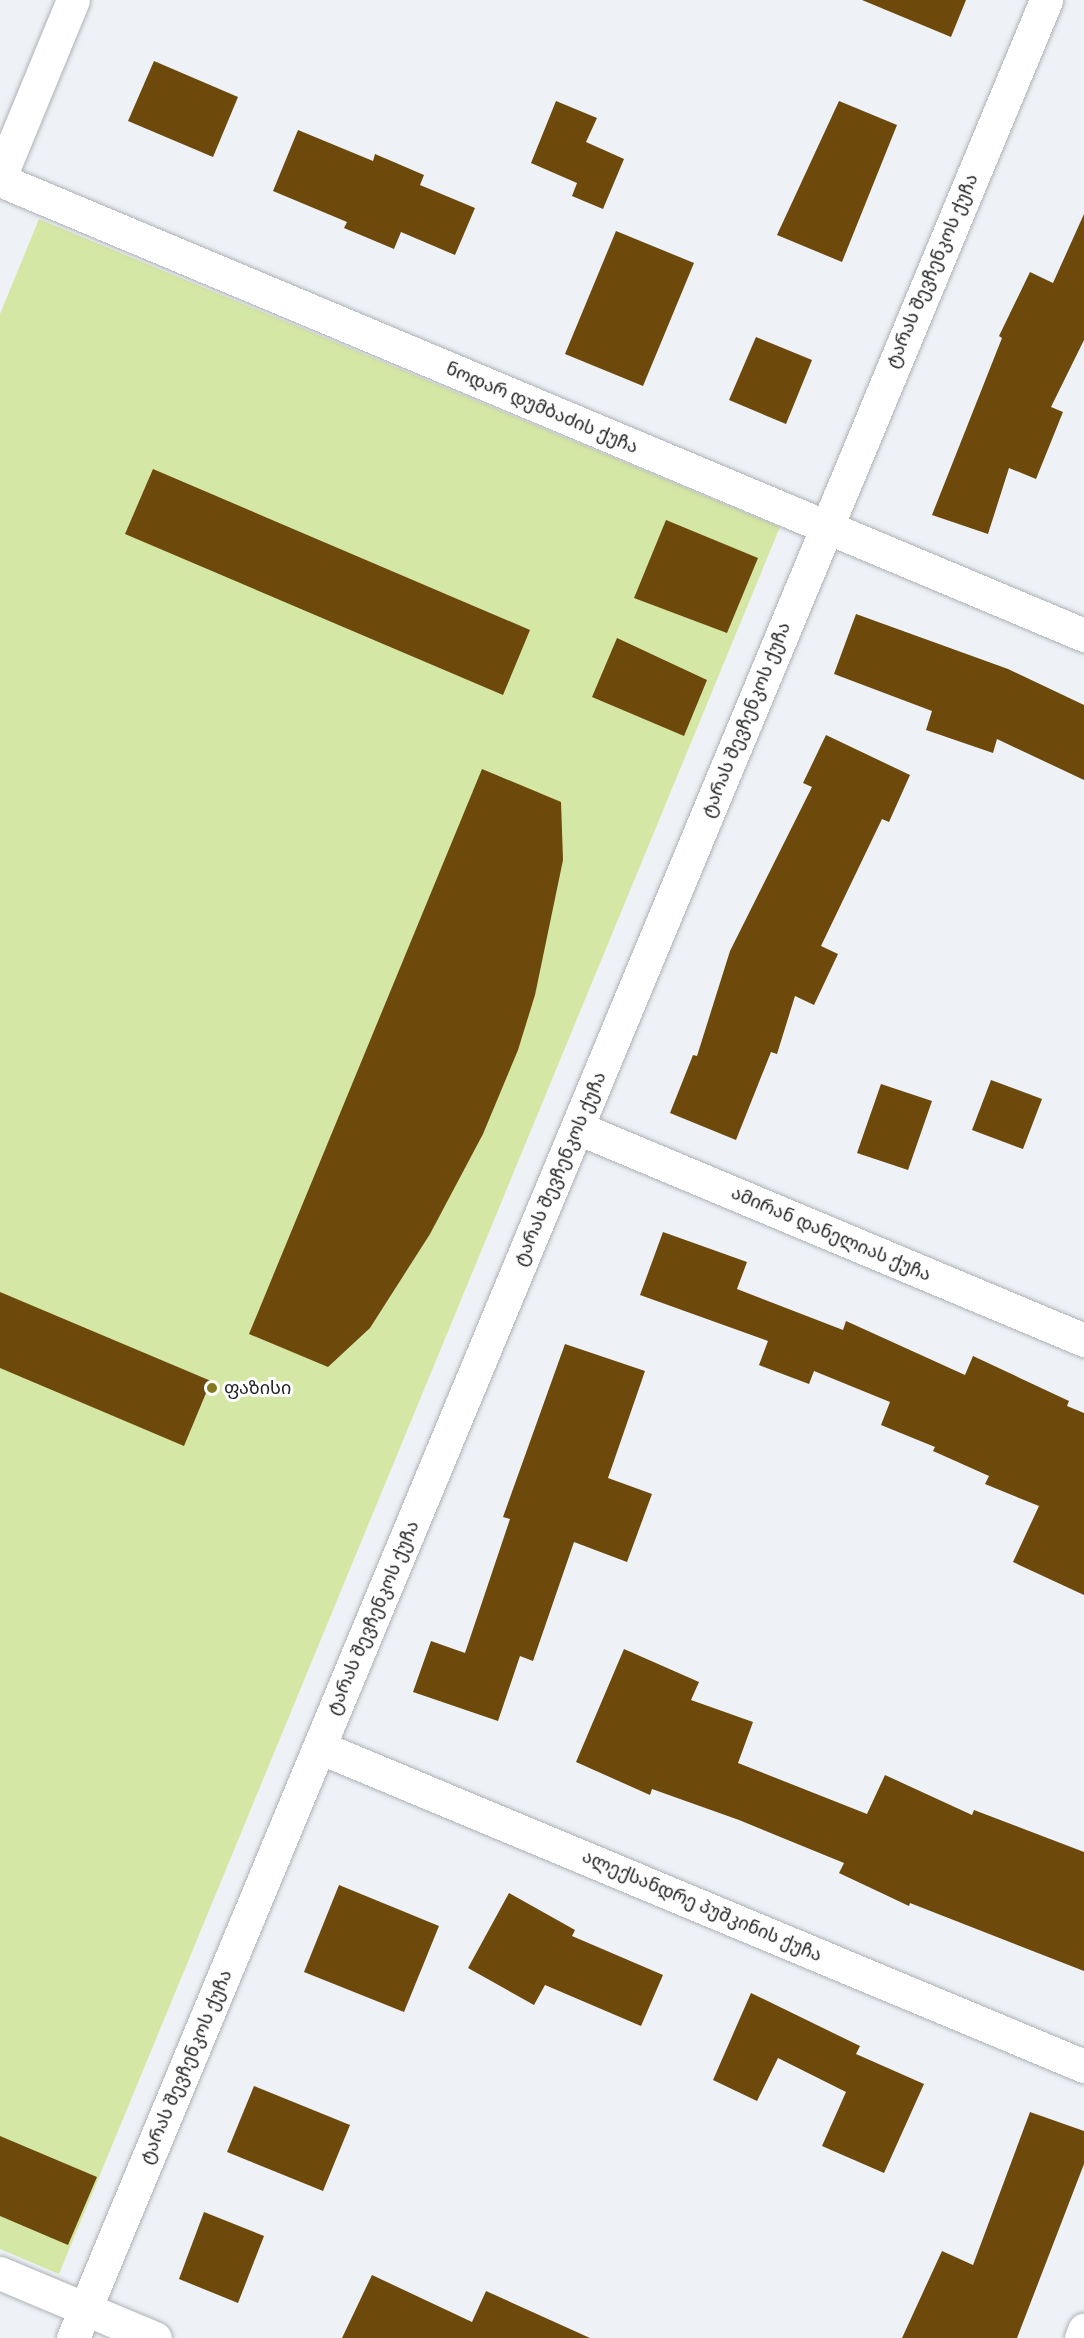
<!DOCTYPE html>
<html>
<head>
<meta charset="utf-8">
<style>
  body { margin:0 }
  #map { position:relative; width:1084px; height:2338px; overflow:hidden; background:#eef2f7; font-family:"Public Sans","Noto Sans Georgian",sans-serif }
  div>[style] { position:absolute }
  .green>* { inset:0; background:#d5e7a5 }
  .building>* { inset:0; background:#6d490b }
  .roads { filter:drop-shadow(0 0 2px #adb1b6) drop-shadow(0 0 2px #adb1b6) }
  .minor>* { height:33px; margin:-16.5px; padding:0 16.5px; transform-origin:16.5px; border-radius:16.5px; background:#fff }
  .dots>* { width:16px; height:16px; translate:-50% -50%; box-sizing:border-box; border:3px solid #fff; border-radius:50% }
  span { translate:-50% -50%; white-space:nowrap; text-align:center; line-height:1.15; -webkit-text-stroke:6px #fff; paint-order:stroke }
  .street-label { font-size:18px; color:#222325 }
  .poi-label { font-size:18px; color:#222325 }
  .left { translate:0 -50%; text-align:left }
</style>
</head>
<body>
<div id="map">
  <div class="green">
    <i style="clip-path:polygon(39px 219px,780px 527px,59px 2274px,0 2249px,0 314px)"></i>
  </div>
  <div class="building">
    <i style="clip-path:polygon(862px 0,966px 0,951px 37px)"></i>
    <i style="clip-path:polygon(154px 61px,238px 97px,213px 157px,128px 121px)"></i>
    <i style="clip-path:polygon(556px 101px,597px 118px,586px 142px,624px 159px,603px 209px,572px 196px,577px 183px,531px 163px)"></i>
    <i style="clip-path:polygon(839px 101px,897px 125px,842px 262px,777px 235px)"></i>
    <i style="clip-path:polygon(298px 130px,373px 161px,375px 154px,424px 175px,420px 185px,475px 208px,455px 255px,401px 232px,394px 249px,344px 228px,347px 222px,273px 191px)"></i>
    <i style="clip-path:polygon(1084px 214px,1084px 340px,1051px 407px,1063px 412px,1036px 479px,1009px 468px,988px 534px,932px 515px,1002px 338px,999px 336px,1030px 272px,1053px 283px)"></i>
    <i style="clip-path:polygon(616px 231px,694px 263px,643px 386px,565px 354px)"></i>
    <i style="clip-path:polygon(756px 337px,812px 360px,786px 424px,729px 400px)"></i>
    <i style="clip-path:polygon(153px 469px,530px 630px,503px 695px,125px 534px)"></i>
    <i style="clip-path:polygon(666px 520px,758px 558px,727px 633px,634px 598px)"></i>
    <i style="clip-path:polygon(856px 614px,1008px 669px,1084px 705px,1084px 780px,997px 739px,993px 753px,926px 730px,932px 711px,834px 674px)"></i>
    <i style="clip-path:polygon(617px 638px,707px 680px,684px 736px,592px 697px)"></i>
    <i style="clip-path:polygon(826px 735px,910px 775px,889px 822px,882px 819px,821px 946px,838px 954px,814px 1005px,795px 996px,777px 1054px,771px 1052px,736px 1140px,670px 1113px,693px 1055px,697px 1056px,730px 951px,812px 787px,803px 783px)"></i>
    <i style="clip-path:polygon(482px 769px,561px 802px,563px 860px,535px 995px,518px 1050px,483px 1134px,430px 1234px,370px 1328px,328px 1367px,249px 1334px)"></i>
    <i style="clip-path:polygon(991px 1080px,1042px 1099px,1023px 1149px,972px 1130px)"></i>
    <i style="clip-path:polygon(881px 1084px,932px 1101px,908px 1170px,857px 1153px)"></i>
    <i style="clip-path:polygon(663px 1232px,747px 1262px,737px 1289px,843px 1330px,846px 1321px,965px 1375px,973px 1356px,1069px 1401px,1067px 1406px,1084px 1413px,1084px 1595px,1013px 1562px,1039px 1506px,985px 1484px,989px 1476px,933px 1451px,935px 1447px,881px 1425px,890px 1402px,814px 1371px,809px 1384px,759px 1365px,768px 1341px,640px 1295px)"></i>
    <i style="clip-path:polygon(0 1292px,211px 1381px,184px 1446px,0 1368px)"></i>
    <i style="clip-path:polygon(565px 1344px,645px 1371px,608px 1478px,652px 1494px,627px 1562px,574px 1542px,533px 1661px,520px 1656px,498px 1721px,413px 1692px,431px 1641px,465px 1653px,510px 1519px,503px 1517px)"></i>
    <i style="clip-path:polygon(624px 1649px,699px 1682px,691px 1700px,753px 1722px,738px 1763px,867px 1814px,885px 1775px,972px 1815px,974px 1810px,1084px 1852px,1084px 1971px,910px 1903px,909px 1906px,839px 1873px,844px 1863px,739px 1820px,652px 1789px,650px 1795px,576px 1762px)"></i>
    <i style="clip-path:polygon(339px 1885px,439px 1926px,404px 2012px,304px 1972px)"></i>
    <i style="clip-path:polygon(509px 1893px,575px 1930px,572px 1936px,663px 1975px,641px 2026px,545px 1985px,534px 2005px,468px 1968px)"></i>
    <i style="clip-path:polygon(751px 1993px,860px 2046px,856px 2054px,924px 2084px,884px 2173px,822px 2146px,846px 2092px,778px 2058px,757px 2101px,713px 2080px)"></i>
    <i style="clip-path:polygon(254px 2086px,350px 2125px,323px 2191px,227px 2152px)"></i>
    <i style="clip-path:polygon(1030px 2112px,1084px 2131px,1084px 2164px,1017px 2338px,902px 2338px,942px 2251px,973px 2265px)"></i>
    <i style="clip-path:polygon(0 2136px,97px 2177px,68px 2245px,0 2216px)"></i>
    <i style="clip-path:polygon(204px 2212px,264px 2236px,238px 2303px,179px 2279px)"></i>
    <i style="clip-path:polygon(372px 2275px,472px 2322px,486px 2291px,590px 2338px,342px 2338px)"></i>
  </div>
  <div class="roads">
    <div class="minor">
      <i style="left:0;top:177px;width:191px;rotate:-67.6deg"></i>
      <i style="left:0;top:180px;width:1176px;rotate:22.77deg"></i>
      <i style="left:578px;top:1128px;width:549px;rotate:22.73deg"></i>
      <i style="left:319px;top:1747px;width:829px;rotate:22.64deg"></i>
      <i style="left:0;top:2273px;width:168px;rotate:22.8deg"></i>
      <i style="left:73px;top:2338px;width:2532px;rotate:-67.4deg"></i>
      <i style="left:1081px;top:2338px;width:9px;rotate:-69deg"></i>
    </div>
  </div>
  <div class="dots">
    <i style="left:212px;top:1388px;background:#837a20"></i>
  </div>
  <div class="street-label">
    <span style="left:932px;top:271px;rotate:-67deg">ტარას შევჩენკოს ქუჩა</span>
    <span style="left:542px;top:408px;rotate:23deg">ნოდარ დუმბაძის ქუჩა</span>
    <span style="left:746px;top:720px;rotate:-68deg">ტარას შევჩენკოს ქუჩა</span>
    <span style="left:560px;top:1169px;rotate:-67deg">ტარას შევჩენკოს ქუჩა</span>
    <span style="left:831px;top:1234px;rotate:23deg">ამირან დანელიას ქუჩა</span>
    <span style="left:373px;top:1618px;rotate:-67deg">ტარას შევჩენკოს ქუჩა</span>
    <span style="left:702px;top:1906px;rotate:23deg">ალექსანდრე პუშკინის ქუჩა</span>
    <span style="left:186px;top:2067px;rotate:-67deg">ტარას შევჩენკოს ქუჩა</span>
  </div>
  <div class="poi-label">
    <span class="left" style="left:224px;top:1388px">ფაზისი</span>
  </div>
</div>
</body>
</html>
